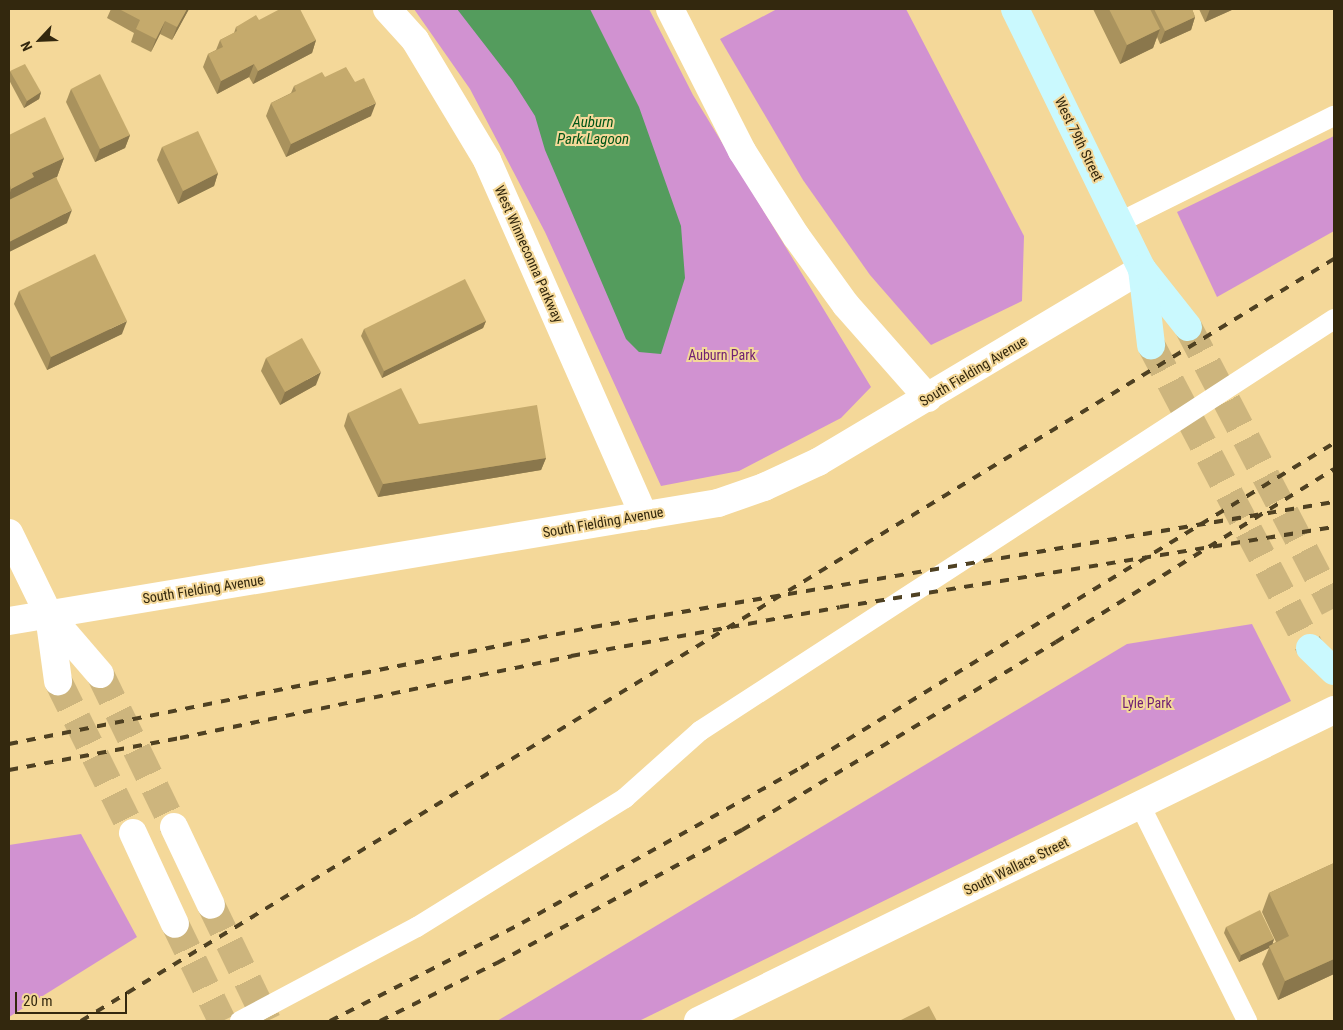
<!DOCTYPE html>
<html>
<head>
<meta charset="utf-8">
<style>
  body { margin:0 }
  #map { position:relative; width:1343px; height:1030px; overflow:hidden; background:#f4d899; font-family:"Roboto Condensed",sans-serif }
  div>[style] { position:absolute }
  .green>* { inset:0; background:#d192d1 }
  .water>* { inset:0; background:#549c5d }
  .minor-tunnel>* { height:28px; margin-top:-14px; transform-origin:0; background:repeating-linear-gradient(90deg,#cdb57d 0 28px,transparent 0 42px) }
  .secondary-tunnel>* { height:28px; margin-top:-14px; transform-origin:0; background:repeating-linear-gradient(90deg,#cdb57d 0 28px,transparent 0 42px) }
  .service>* { height:20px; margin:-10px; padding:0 10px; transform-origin:10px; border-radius:10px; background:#fff }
  .minor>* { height:28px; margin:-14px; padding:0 14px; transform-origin:14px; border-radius:14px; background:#fff }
  .secondary>* { height:28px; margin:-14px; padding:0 14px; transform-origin:14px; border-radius:14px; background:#caf9fe }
  .rail>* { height:4px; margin-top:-2px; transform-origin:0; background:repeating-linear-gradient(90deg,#4f4122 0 9px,transparent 0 18px) }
  .wall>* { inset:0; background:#a9925d }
  .shaded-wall>* { inset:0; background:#8a774c }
  .building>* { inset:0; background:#c5aa6c }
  span { translate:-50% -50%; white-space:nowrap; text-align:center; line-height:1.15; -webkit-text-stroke:4px #f4d899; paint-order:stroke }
  .street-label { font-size:14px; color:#33280e }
  .park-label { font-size:14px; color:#712273 }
  .water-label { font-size:15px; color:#005518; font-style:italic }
  .frame { position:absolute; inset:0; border:10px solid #33280e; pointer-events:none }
  .north { position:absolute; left:15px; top:15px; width:50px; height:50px; -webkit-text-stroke:4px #f4d899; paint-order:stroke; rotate:245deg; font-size:14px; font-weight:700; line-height:20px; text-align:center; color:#33280e }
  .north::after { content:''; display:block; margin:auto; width:18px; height:22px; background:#33280e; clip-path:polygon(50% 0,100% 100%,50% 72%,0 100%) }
  .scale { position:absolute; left:15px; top:992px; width:112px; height:22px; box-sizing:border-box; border:2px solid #33280e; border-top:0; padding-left:6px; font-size:15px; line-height:18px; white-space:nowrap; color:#33280e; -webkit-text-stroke:4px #f4d899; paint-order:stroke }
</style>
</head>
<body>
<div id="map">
  <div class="green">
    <i style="clip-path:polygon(414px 9px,649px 9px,693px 95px,871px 387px,841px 418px,739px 471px,661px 486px,545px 232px,470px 89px)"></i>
    <i style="clip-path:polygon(777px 9px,906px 9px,1024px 236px,1022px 301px,931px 345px,870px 275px,803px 180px,720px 39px)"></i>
    <i style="clip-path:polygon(1334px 136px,1334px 231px,1217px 297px,1177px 212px)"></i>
    <i style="clip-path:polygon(1252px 624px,1291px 701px,639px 1021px,497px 1021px,1127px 644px)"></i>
    <i style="clip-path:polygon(81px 834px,137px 937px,9px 1017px,9px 845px)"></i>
  </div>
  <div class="water">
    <i style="clip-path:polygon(457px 9px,590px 9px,639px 107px,681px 226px,685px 278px,661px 354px,639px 352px,626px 339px,545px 150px,535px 116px,512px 80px)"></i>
  </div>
  <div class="minor-tunnel">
    <i style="left:100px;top:674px;width:170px;rotate:64.2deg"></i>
    <i style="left:58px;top:681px;width:169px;rotate:63.7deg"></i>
    <i style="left:211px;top:905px;width:129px;rotate:64.2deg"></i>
    <i style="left:175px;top:924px;width:108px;rotate:64.1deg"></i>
  </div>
  <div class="secondary-tunnel">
    <i style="left:1188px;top:327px;width:317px;rotate:62.5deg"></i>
    <i style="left:1151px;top:345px;width:342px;rotate:62.3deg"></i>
  </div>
  <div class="service">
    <i style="left:1120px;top:222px;width:239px;rotate:-26.4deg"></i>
    <i style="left:1140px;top:805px;width:241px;rotate:63.6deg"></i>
    <i style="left:240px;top:1021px;width:200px;rotate:-28deg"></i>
    <i style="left:417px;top:927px;width:245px;rotate:-31.8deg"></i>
    <i style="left:625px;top:798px;width:101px;rotate:-41.8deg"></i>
    <i style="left:700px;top:731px;width:756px;rotate:-33.02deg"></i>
  </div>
  <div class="minor">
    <i style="left:387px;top:9px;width:42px;rotate:47.9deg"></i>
    <i style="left:415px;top:40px;width:140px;rotate:59deg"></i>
    <i style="left:487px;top:160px;width:389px;rotate:66.2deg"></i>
    <i style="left:670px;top:9px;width:159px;rotate:63.1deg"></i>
    <i style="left:742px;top:151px;width:101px;rotate:57.6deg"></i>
    <i style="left:796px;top:236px;width:85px;rotate:54.1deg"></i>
    <i style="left:846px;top:305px;width:124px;rotate:48.6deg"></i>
    <i style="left:9px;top:533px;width:91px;rotate:64deg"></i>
    <i style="left:49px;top:615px;width:78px;rotate:49.2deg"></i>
    <i style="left:49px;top:615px;width:67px;rotate:82.2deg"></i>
    <i style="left:9px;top:621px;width:719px;rotate:-9.45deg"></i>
    <i style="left:718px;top:503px;width:49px;rotate:-19.2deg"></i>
    <i style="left:764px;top:487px;width:60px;rotate:-24.8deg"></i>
    <i style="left:818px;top:462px;width:377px;rotate:-30.8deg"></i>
    <i style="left:174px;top:827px;width:86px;rotate:64.6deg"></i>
    <i style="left:133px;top:833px;width:100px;rotate:65.2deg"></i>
    <i style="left:698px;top:1021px;width:708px;rotate:-26.06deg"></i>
  </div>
  <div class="secondary">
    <i style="left:1015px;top:9px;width:289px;rotate:64deg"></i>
    <i style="left:1142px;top:269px;width:74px;rotate:51.6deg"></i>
    <i style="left:1142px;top:269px;width:77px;rotate:83.2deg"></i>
    <i style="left:1310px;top:648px;width:33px;rotate:44deg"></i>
  </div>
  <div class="rail">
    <i style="left:9px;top:744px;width:596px;rotate:-11.33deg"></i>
    <i style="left:593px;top:627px;width:751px;rotate:-9.58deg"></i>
    <i style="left:9px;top:770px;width:174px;rotate:-10.6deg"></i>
    <i style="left:180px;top:738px;width:400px;rotate:-11.8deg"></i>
    <i style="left:571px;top:656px;width:273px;rotate:-10.3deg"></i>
    <i style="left:840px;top:607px;width:500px;rotate:-9.2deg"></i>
    <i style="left:81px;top:1021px;width:1467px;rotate:-31.31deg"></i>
    <i style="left:330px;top:1021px;width:216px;rotate:-27deg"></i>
    <i style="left:522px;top:923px;width:319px;rotate:-29.1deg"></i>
    <i style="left:801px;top:768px;width:624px;rotate:-31.37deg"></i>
    <i style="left:380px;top:1021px;width:131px;rotate:-26.4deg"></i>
    <i style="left:497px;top:963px;width:279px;rotate:-28.5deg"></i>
    <i style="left:742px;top:830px;width:366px;rotate:-30.9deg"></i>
    <i style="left:1056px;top:642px;width:327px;rotate:-31.9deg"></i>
  </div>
  <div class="wall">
    <i style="clip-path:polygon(111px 9px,189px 9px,172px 40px,160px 34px,151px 52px,131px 42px,134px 33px,107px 18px)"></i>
    <i style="clip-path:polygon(1093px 9px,1192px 9px,1195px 17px,1191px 30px,1160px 44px,1157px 37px,1153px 48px,1120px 64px)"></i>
    <i style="clip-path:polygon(1199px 9px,1234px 9px,1205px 22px)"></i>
    <i style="clip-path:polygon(259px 20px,316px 40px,312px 53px,253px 84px,249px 77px,217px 94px,203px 67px,208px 54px,216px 50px,220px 40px,234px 33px,236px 27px)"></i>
    <i style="clip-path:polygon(10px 71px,41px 92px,39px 99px,24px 108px,9px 80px,9px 75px)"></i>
    <i style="clip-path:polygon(325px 77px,355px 82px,371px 116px,286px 157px,266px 116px,271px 103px,291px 93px,294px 86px)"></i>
    <i style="clip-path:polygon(71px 89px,130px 135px,125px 148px,95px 162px,66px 102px)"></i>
    <i style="clip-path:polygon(9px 135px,64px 158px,57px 177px,56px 177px,67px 223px,9px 252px)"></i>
    <i style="clip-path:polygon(162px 147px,218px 173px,214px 186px,178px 204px,157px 160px)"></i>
    <i style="clip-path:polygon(19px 291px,122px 334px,47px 370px,14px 304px)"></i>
    <i style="clip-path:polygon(486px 321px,483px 328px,382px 378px,361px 336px,364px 329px)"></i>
    <i style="clip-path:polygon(266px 358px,316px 385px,280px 405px,261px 371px)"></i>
    <i style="clip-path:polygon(348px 413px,419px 424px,546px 458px,541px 470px,378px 497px,344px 426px)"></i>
    <i style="clip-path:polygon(1334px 863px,1334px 974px,1278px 1000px,1262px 964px,1269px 948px,1239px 962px,1224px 933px,1226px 927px,1274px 939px,1272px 944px,1276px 942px,1262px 912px,1269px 893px)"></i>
  </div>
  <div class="shaded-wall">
    <i style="clip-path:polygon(187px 9px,189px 9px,172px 40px,177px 27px)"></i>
    <i style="clip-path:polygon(1210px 9px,1234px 9px,1205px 22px)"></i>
    <i style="clip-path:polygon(1195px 17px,1191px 30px,1160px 44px,1165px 31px)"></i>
    <i style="clip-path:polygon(165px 21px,160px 34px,151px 52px,156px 39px)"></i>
    <i style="clip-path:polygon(1160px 29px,1153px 48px,1120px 64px,1127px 45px)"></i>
    <i style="clip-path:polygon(316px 40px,312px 53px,253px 84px,258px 71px)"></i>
    <i style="clip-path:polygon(254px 64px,249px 77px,217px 94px,221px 81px)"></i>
    <i style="clip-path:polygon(41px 92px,39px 99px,24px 108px,27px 101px)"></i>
    <i style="clip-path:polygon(376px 103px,371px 116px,286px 157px,291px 144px)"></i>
    <i style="clip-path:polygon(130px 135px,125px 148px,95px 162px,100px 149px)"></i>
    <i style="clip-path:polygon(64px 158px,57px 177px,29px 190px,9px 205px,9px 196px,11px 189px,32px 173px)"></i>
    <i style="clip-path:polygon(218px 173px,214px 186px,178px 204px,183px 191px)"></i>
    <i style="clip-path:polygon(72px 210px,67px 223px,9px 252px,9px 242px)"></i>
    <i style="clip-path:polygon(127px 321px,122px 334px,47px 370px,51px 357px)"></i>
    <i style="clip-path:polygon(486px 321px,483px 328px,382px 378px,384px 371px)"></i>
    <i style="clip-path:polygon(321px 372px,316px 385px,280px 405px,285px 392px)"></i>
    <i style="clip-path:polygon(546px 458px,541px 470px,378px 497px,383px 484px)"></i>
    <i style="clip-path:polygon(1274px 939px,1272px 946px,1269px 946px,1269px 948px,1239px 962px,1241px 955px)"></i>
    <i style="clip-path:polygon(1334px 959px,1334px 974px,1278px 1000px,1285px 981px)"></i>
  </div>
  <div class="building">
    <i style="clip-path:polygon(119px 9px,187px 9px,177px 27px,165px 21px,156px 39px,136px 29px,140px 20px)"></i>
    <i style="clip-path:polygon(280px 9px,300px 9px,316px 40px,258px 71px,254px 64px,221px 81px,208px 54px,223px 47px,220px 40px,237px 31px,236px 27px,256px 15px,259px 20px)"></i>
    <i style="clip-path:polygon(1109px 9px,1150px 9px,1160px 29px,1127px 45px)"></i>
    <i style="clip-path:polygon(1154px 9px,1192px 9px,1195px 17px,1165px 31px)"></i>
    <i style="clip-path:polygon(25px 64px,41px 92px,27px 101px,10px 71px)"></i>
    <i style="clip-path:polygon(346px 67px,355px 82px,364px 78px,376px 103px,291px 144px,271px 103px,296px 91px,294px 86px,322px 72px,325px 77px)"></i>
    <i style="clip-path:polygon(100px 74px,130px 135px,100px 149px,71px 89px)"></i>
    <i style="clip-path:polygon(45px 117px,64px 158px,32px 173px,34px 177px,11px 189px,10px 185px,9px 186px,9px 135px)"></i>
    <i style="clip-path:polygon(198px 131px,218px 173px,183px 191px,162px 147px)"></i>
    <i style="clip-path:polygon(56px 177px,72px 210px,9px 242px,9px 200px)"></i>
    <i style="clip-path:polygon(95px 254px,127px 321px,51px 357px,19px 291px)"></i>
    <i style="clip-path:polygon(465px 279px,486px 321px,384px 371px,364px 329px)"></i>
    <i style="clip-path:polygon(302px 338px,321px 372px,285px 392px,266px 358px)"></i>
    <i style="clip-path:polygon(401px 388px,419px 424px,537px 405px,546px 458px,383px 484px,348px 413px)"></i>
    <i style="clip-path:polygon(1334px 863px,1334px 959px,1285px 981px,1269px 946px,1289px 936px,1269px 893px)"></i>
    <i style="clip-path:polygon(1260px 910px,1274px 939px,1241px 955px,1226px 927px)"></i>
    <i style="clip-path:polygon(929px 1006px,937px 1021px,899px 1021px)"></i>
  </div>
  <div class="street-label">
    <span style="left:1079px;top:139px;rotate:64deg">West 79th Street</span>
    <span style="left:529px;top:254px;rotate:66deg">West Winneconna Parkway</span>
    <span style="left:973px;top:371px;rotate:-31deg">South Fielding Avenue</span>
    <span style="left:603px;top:522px;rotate:-10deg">South Fielding Avenue</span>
    <span style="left:203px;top:589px;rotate:-9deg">South Fielding Avenue</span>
    <span style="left:1016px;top:866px;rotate:-26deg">South Wallace Street</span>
  </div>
  <div class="park-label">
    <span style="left:722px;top:355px">Auburn Park</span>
    <span style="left:1147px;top:703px">Lyle Park</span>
  </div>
  <div class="water-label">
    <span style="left:593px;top:131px">Auburn<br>Park Lagoon</span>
  </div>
  <div class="frame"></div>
  <div class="north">N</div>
  <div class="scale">20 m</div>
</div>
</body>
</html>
